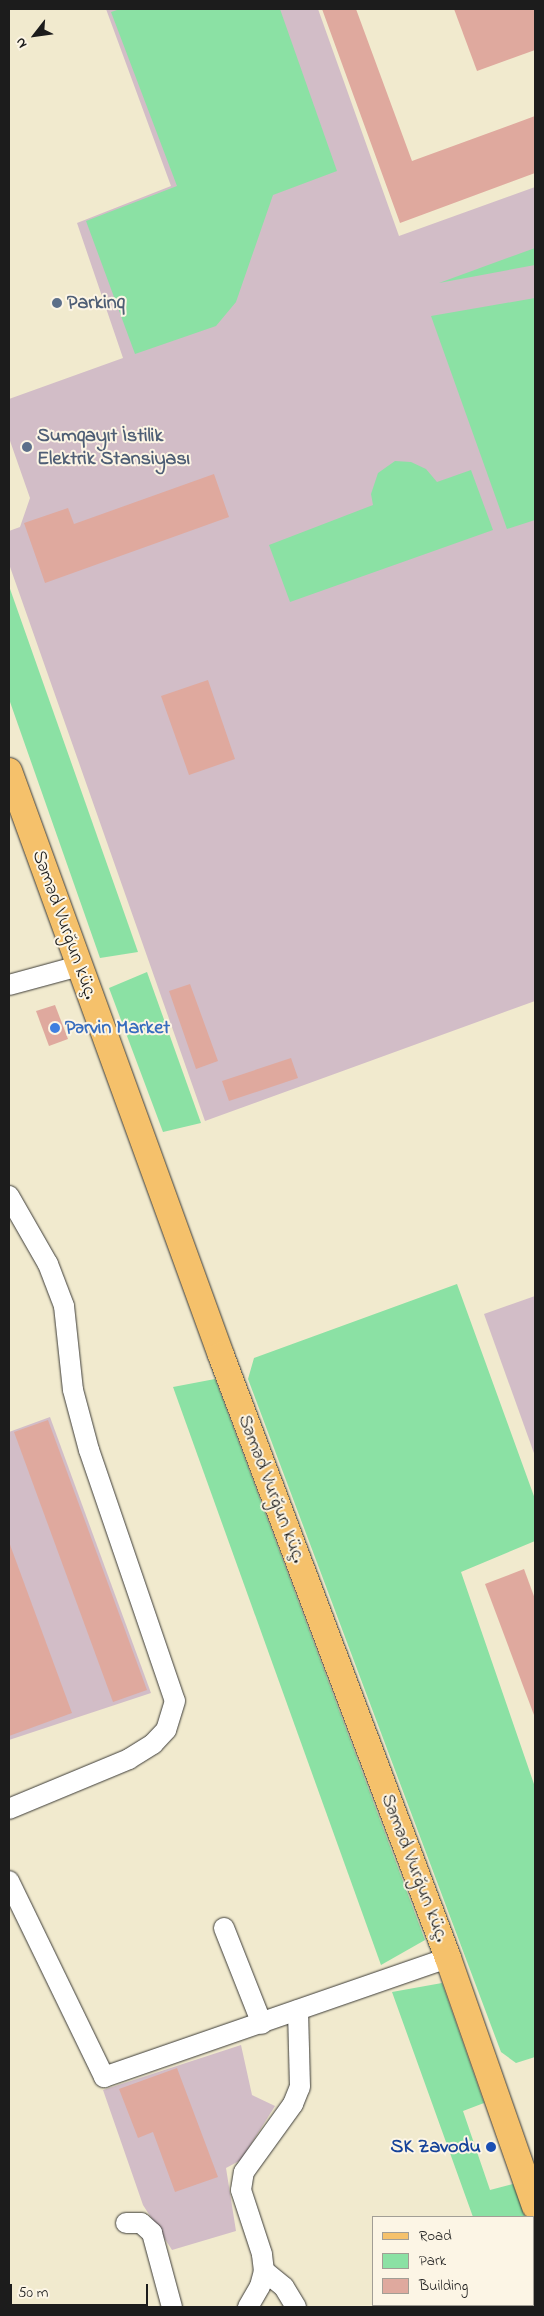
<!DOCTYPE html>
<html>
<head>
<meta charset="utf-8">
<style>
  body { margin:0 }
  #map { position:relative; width:544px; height:2316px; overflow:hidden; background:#f1eace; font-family:"Indie Flower",sans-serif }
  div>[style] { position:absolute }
  .industrial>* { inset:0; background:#d2bdc7 }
  .green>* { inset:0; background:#8be1a4 }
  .building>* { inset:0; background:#dfa99e }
  .roads { filter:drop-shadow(0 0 1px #3c3b37) drop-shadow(0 0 1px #3c3b37) }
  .minor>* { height:20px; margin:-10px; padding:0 10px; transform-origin:10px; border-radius:10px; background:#fff }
  .major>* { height:26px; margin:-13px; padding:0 13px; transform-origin:13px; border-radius:13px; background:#f5c16b }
  .dots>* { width:14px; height:14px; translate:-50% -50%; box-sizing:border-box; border:2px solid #fcf5e5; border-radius:50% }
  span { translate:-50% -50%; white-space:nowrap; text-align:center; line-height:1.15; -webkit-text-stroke:4px #fcf5e5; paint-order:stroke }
  .service-label { font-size:20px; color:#4e5e75; font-weight:700 }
  .left { translate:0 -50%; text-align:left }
  .street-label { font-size:20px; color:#1c1c1c }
  .shop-label { font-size:20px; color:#366cbe; font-weight:700 }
  .transit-label { font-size:20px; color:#164399; font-weight:700 }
  .right { translate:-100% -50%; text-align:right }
  .frame { position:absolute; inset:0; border:10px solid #1c1c1c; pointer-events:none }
  .legend { position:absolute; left:372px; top:2216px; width:162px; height:90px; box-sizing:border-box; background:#fcf5e5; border:1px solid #a29e95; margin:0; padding:6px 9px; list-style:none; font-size:15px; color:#1c1c1c }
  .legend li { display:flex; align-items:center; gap:10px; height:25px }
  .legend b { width:25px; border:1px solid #a29e95 }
  .north { position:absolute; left:10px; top:10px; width:50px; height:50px; -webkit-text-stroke:4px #fcf5e5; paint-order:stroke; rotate:240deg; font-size:14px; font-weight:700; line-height:20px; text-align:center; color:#1c1c1c }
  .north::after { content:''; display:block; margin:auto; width:18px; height:22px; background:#1c1c1c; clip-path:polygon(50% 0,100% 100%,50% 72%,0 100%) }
  .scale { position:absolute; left:10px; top:2284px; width:138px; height:22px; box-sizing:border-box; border:2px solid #1c1c1c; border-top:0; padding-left:6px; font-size:15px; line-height:18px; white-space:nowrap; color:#1c1c1c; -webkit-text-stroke:4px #fcf5e5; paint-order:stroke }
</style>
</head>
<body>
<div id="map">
  <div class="industrial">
    <i style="clip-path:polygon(106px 9px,318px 9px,399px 236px,535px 187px,535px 1001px,205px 1121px,9px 564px,9px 531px,20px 527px,30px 498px,9px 438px,9px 399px,123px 358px,77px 223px,171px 186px)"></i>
    <i style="clip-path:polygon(535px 1296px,535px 1456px,484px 1314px)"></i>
    <i style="clip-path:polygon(50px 1417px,151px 1693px,9px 1740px,9px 1432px)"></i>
    <i style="clip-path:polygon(241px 2045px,252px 2095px,275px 2106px,241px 2160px,226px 2168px,236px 2231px,172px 2250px,143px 2205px,103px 2090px)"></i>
  </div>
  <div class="green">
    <i style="clip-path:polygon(120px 9px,280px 9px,337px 171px,273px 195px,236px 302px,216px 326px,135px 354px,86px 221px,177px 186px,111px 12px)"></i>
    <i style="clip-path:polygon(535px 248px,535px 265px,439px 283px)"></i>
    <i style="clip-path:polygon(535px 298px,535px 520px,507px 529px,431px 316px)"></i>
    <i style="clip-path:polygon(395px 461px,411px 462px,426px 469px,437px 482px,471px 470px,493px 530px,290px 602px,269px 545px,373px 505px,371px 494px,378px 473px)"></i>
    <i style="clip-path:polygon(9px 586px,138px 952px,100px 958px,9px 699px)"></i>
    <i style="clip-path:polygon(147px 972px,201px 1123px,163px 1132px,109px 988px)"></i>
    <i style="clip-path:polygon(457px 1284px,535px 1499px,535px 1541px,461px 1572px,535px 1787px,535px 2057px,516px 2063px,501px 2052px,248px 1379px,254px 1358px)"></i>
    <i style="clip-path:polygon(215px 1379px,425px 1940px,381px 1965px,173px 1387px)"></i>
    <i style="clip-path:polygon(442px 1983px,484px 2103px,463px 2111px,490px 2190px,513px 2184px,525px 2217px,473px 2217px,392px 1992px)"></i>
  </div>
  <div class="building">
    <i style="clip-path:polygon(322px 9px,356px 9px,412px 161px,535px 116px,535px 173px,400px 223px)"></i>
    <i style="clip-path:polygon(454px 9px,535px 9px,535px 50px,477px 71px)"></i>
    <i style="clip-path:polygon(214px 474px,229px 517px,45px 583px,24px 523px,68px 508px,74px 524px)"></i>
    <i style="clip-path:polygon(208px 680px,235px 759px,189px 775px,161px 696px)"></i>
    <i style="clip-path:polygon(190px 984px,218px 1061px,196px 1069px,169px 991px)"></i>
    <i style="clip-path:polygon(55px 1005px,68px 1039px,49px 1046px,36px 1011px)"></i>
    <i style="clip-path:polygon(291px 1058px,298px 1078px,229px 1101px,222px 1081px)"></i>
    <i style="clip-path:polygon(48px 1420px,147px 1690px,113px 1702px,14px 1432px)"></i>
    <i style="clip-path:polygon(9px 1542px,72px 1713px,9px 1736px)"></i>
    <i style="clip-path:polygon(524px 1569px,535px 1599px,534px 1715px,485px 1584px)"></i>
    <i style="clip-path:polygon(177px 2068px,218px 2177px,175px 2192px,153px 2132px,138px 2138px,119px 2089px)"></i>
  </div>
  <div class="roads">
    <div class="minor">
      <i style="left:9px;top:985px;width:73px;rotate:-15.2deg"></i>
      <i style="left:9px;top:1196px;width:78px;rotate:60.2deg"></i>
      <i style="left:48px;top:1264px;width:45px;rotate:69.1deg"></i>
      <i style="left:64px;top:1306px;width:84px;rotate:83.9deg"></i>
      <i style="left:73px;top:1390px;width:62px;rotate:75.1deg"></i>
      <i style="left:89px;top:1450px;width:265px;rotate:71.1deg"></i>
      <i style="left:175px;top:1701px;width:30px;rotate:107deg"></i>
      <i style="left:166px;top:1730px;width:19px;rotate:133deg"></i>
      <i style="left:153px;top:1744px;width:28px;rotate:148deg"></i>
      <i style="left:129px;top:1759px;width:130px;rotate:157.4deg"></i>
      <i style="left:9px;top:1881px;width:218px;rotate:64.1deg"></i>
      <i style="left:104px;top:2077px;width:364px;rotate:-19.1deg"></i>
      <i style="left:224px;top:1928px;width:103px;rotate:68.4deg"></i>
      <i style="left:126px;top:2223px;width:15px"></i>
      <i style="left:141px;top:2223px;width:15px;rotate:42deg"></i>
      <i style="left:152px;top:2233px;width:77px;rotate:74.9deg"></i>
      <i style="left:248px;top:2307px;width:24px;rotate:-60deg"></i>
      <i style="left:260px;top:2286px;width:16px;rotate:-75deg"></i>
      <i style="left:296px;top:2307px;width:23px;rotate:-121deg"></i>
      <i style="left:284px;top:2287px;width:26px;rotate:-141deg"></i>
      <i style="left:264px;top:2271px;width:17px;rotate:-97deg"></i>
      <i style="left:262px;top:2254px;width:67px;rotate:-108.2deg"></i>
      <i style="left:241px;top:2190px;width:18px;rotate:-81deg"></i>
      <i style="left:244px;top:2172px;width:84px;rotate:-54.2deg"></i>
      <i style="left:293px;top:2104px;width:18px;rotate:-68deg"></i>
      <i style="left:300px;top:2087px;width:77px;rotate:-91.5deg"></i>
    </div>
    <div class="major">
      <i style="left:9px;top:771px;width:621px;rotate:70.05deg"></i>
      <i style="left:221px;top:1355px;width:644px;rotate:69.37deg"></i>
      <i style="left:448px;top:1958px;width:263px;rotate:70.7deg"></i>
    </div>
  </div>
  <div class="dots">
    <i style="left:57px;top:303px;background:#5c6f8a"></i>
    <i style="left:27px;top:447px;background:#5c6f8a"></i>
    <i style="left:55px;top:1028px;background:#3f7fe0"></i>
    <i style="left:491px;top:2147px;background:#1a4fb4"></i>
  </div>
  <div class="service-label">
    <span class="left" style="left:67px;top:303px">Parkinq</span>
    <span class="left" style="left:37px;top:448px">Sumqayıt İstilik<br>Elektrik Stansiyası</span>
  </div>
  <div class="street-label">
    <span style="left:64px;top:925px;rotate:70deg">Səməd Vurğun küç.</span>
    <span style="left:271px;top:1489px;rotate:69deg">Səməd Vurğun küç.</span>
    <span style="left:414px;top:1868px;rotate:69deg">Səməd Vurğun küç.</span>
  </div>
  <div class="shop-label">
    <span class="left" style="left:65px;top:1028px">Pərvin Market</span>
  </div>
  <div class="transit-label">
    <span class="right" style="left:481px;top:2147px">SK Zavodu</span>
  </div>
  <div class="frame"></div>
  <ul class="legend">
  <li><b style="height:6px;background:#f5c16b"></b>Road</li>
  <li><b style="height:14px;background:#8be1a4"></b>Park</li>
  <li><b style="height:14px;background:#dfa99e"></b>Building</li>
  </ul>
  <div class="north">N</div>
  <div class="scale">50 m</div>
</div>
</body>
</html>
